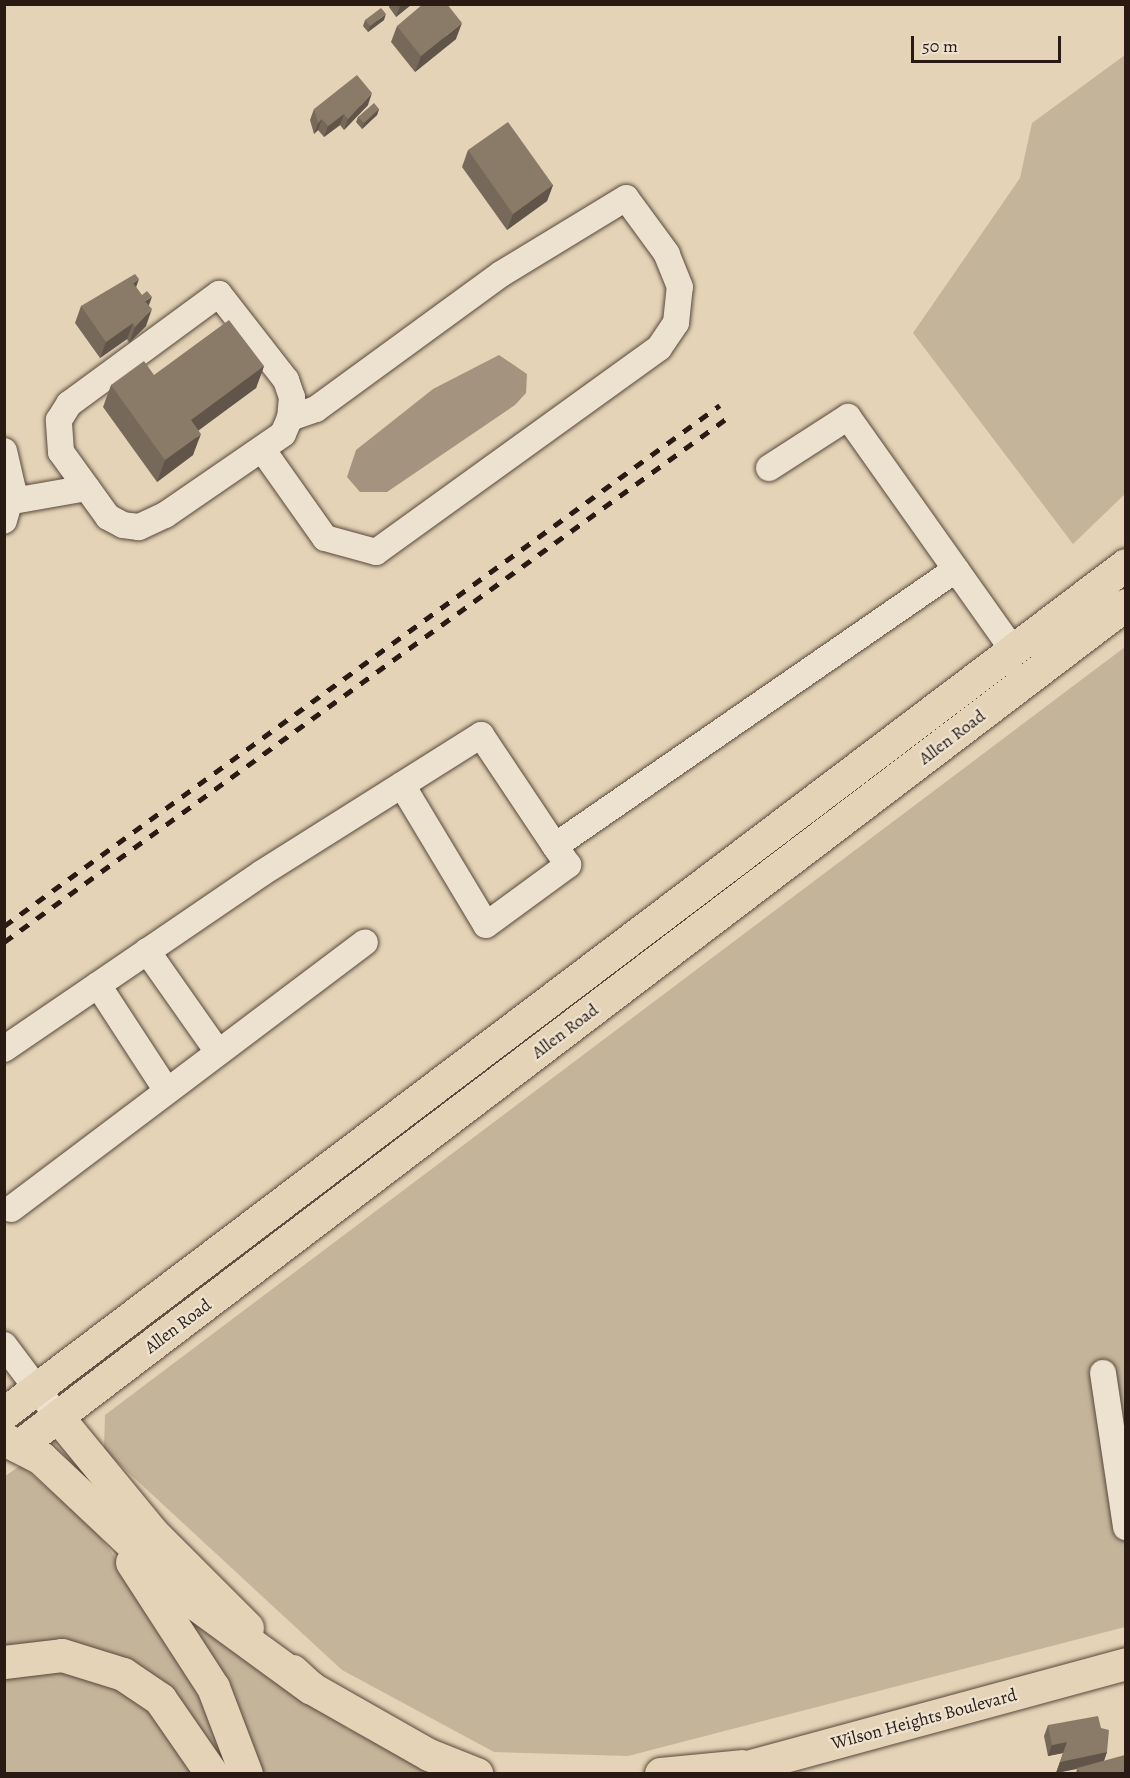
<!DOCTYPE html>
<html>
<head>
<meta charset="utf-8">
<style>
  body { margin:0 }
  #map { position:relative; width:1130px; height:1778px; overflow:hidden; background:#e4d3b6; font-family:Alegreya,serif }
  div>[style] { position:absolute }
  .green>* { inset:0; background:#c4b49a }
  .water>* { inset:0; background:#a4947f }
  .roads { filter:drop-shadow(0 0 2px #58483c) drop-shadow(0 0 2px #58483c) }
  .minor>* { height:26px; margin:-13px; padding:0 13px; transform-origin:13px; border-radius:13px; background:#ede2d0 }
  .major>* { height:32px; margin:-16px; padding:0 16px; transform-origin:16px; border-radius:16px; background:#e4d3b6 }
  .highway>* { height:33px; margin:-16.5px; padding:0 16.5px; transform-origin:16.5px; border-radius:16.5px; background:#e4d3b6 }
  .rail>* { height:4.5px; margin-top:-2.25px; transform-origin:0; background:repeating-linear-gradient(90deg,#291a13 0 10px,transparent 0 20px) }
  .wall>* { inset:0; background:#776959 }
  .shaded-wall>* { inset:0; background:#615549 }
  .building>* { inset:0; background:#8a7a68 }
  span { translate:-50% -50%; white-space:nowrap; text-align:center; line-height:1.15; -webkit-text-stroke:4.5px #ede2d0; paint-order:stroke }
  .street-label { font-size:18px; color:#291a13 }
  .frame { position:absolute; inset:0; border:6px solid #291a13; pointer-events:none }
  .scale { position:absolute; left:911px; top:36px; width:150px; height:27px; box-sizing:border-box; border:3px solid #291a13; border-top:0; padding-left:8px; font-size:18px; line-height:21px; white-space:nowrap; color:#291a13; -webkit-text-stroke:4px #ede2d0; paint-order:stroke }
</style>
</head>
<body>
<div id="map">
  <div class="green">
    <i style="clip-path:polygon(1125px 55px,1125px 494px,1073px 544px,913px 333px,1020px 178px,1032px 123px)"></i>
    <i style="clip-path:polygon(1125px 647px,1125px 1627px,628px 1756px,494px 1752px,342px 1670px,104px 1450px,105px 1415px)"></i>
    <i style="clip-path:polygon(21px 1465px,93px 1528px,174px 1636px,232px 1762px,222px 1764px,182px 1701px,155px 1678px,5px 1649px,4px 1477px)"></i>
    <i style="clip-path:polygon(189px 1613px,348px 1729px,440px 1773px,258px 1773px,183px 1620px)"></i>
    <i style="clip-path:polygon(66px 1670px,98px 1677px,158px 1714px,198px 1774px,5px 1774px,5px 1676px)"></i>
  </div>
  <div class="water">
    <i style="clip-path:polygon(499px 355px,527px 374px,526px 393px,515px 405px,387px 492px,360px 492px,347px 477px,356px 450px,433px 389px)"></i>
  </div>
  <div class="roads">
    <div class="minor">
      <i style="left:219px;top:294px;width:109px;rotate:52.1deg"></i>
      <i style="left:286px;top:380px;width:18px;rotate:71deg"></i>
      <i style="left:292px;top:397px;width:21px;rotate:95deg"></i>
      <i style="left:290px;top:418px;width:17px;rotate:114deg"></i>
      <i style="left:283px;top:434px;width:143px;rotate:145.5deg"></i>
      <i style="left:165px;top:515px;width:29px;rotate:155deg"></i>
      <i style="left:139px;top:527px;width:16px;rotate:-173deg"></i>
      <i style="left:123px;top:525px;width:17px;rotate:-152deg"></i>
      <i style="left:108px;top:517px;width:80px;rotate:-125.9deg"></i>
      <i style="left:61px;top:452px;width:32px;rotate:-94deg"></i>
      <i style="left:59px;top:420px;width:19px;rotate:-58deg"></i>
      <i style="left:69px;top:404px;width:186px;rotate:-36.3deg"></i>
      <i style="left:262px;top:449px;width:109px;rotate:54.7deg"></i>
      <i style="left:325px;top:538px;width:53px;rotate:15.4deg"></i>
      <i style="left:376px;top:552px;width:349px;rotate:-35.8deg"></i>
      <i style="left:659px;top:348px;width:30px;rotate:-56deg"></i>
      <i style="left:676px;top:323px;width:36px;rotate:-84deg"></i>
      <i style="left:680px;top:287px;width:35px;rotate:-112deg"></i>
      <i style="left:667px;top:254px;width:69px;rotate:-126.2deg"></i>
      <i style="left:626px;top:198px;width:146px;rotate:148.7deg"></i>
      <i style="left:501px;top:274px;width:229px;rotate:143.9deg"></i>
      <i style="left:316px;top:409px;width:28px;rotate:161deg"></i>
      <i style="left:4px;top:451px;width:39px;rotate:77deg"></i>
      <i style="left:13px;top:489px;width:33px;rotate:106deg"></i>
      <i style="left:769px;top:468px;width:94px;rotate:-32.8deg"></i>
      <i style="left:848px;top:417px;width:286px;rotate:54.7deg"></i>
      <i style="left:13px;top:501px;width:75px;rotate:-10deg"></i>
      <i style="left:402px;top:785px;width:163px;rotate:59deg"></i>
      <i style="left:486px;top:925px;width:102px;rotate:-36.2deg"></i>
      <i style="left:568px;top:865px;width:23px;rotate:-124deg"></i>
      <i style="left:147px;top:951px;width:123px;rotate:54.9deg"></i>
      <i style="left:98px;top:985px;width:126px;rotate:56.9deg"></i>
      <i style="left:4px;top:1049px;width:312px;rotate:-34.3deg"></i>
      <i style="left:262px;top:873px;width:259px;rotate:-32.2deg"></i>
      <i style="left:481px;top:735px;width:133px;rotate:56.3deg"></i>
      <i style="left:555px;top:846px;width:487px;rotate:-34.6deg"></i>
      <i style="left:11px;top:1209px;width:443px;rotate:-37deg"></i>
      <i style="left:4px;top:1345px;width:90px;rotate:53.1deg"></i>
      <i style="left:1103px;top:1373px;width:156px;rotate:81.5deg"></i>
    </div>
    <div class="major">
      <i style="left:4px;top:1414px;width:1407px;rotate:-37.11deg"></i>
      <i style="left:58px;top:1417px;width:151px;rotate:50.6deg"></i>
      <i style="left:154px;top:1534px;width:133px;rotate:45deg"></i>
      <i style="left:21px;top:1445px;width:1388px;rotate:-37.24deg"></i>
      <i style="left:293px;top:1671px;width:25px;rotate:43deg"></i>
      <i style="left:311px;top:1688px;width:136px;rotate:29.6deg"></i>
      <i style="left:429px;top:1755px;width:52px;rotate:21.6deg"></i>
      <i style="left:661px;top:1774px;width:81px;rotate:-5.6deg"></i>
      <i style="left:722px;top:1774px;width:419px;rotate:-15.2deg"></i>
    </div>
    <div class="highway">
      <i style="left:4px;top:1439px;width:42px;rotate:27.2deg"></i>
      <i style="left:41px;top:1458px;width:213px;rotate:43.3deg"></i>
      <i style="left:196px;top:1604px;width:142px;rotate:36.1deg"></i>
      <i style="left:132px;top:1562px;width:149px;rotate:57.1deg"></i>
      <i style="left:213px;top:1687px;width:93px;rotate:69.2deg"></i>
      <i style="left:4px;top:1662px;width:58px;rotate:-6.9deg"></i>
      <i style="left:62px;top:1655px;width:64px;rotate:17.3deg"></i>
      <i style="left:123px;top:1674px;width:45px;rotate:34deg"></i>
      <i style="left:160px;top:1699px;width:91px;rotate:55.3deg"></i>
    </div>
  </div>
  <div class="rail">
    <i style="left:4px;top:926px;width:885px;rotate:-36.04deg"></i>
    <i style="left:4px;top:942px;width:893px;rotate:-35.93deg"></i>
  </div>
  <div class="wall">
    <i style="clip-path:polygon(390px 4px,412px 4px,396px 17px,389px 7px)"></i>
    <i style="clip-path:polygon(365px 20px,384px 20px,368px 32px,363px 26px)"></i>
    <i style="clip-path:polygon(397px 26px,456px 39px,415px 72px,391px 42px)"></i>
    <i style="clip-path:polygon(368px 105px,344px 130px,340px 125px,324px 137px,318px 130px,314px 134px,310px 120px,314px 109px)"></i>
    <i style="clip-path:polygon(379px 109px,377px 115px,362px 129px,356px 122px,358px 117px)"></i>
    <i style="clip-path:polygon(468px 150px,553px 185px,547px 201px,507px 230px,462px 167px)"></i>
    <i style="clip-path:polygon(136px 287px,148px 305px,146px 326px,129px 343px,127px 339px,100px 358px,75px 323px,81px 306px)"></i>
    <i style="clip-path:polygon(264px 366px,256px 388px,198px 430px,193px 455px,157px 482px,103px 407px,111px 385px,154px 375px)"></i>
    <i style="clip-path:polygon(1048px 1725px,1107px 1752px,1104px 1761px,1125px 1773px,1076px 1773px,1077px 1769px,1056px 1773px,1063px 1753px,1048px 1756px,1044px 1736px)"></i>
  </div>
  <div class="shaded-wall">
    <i style="clip-path:polygon(402px 4px,412px 4px,396px 17px,400px 6px)"></i>
    <i style="clip-path:polygon(386px 14px,384px 20px,368px 32px,370px 26px)"></i>
    <i style="clip-path:polygon(462px 23px,456px 39px,415px 72px,421px 56px)"></i>
    <i style="clip-path:polygon(372px 93px,368px 105px,344px 130px,348px 119px)"></i>
    <i style="clip-path:polygon(379px 109px,377px 115px,362px 129px,364px 123px)"></i>
    <i style="clip-path:polygon(344px 114px,340px 125px,324px 137px,328px 126px)"></i>
    <i style="clip-path:polygon(322px 119px,318px 130px,314px 134px,318px 123px)"></i>
    <i style="clip-path:polygon(553px 185px,547px 201px,507px 230px,513px 214px)"></i>
    <i style="clip-path:polygon(139px 279px,133px 296px,133px 283px)"></i>
    <i style="clip-path:polygon(152px 297px,146px 313px,145px 301px)"></i>
    <i style="clip-path:polygon(152px 309px,146px 326px,129px 343px,135px 327px)"></i>
    <i style="clip-path:polygon(133px 323px,127px 339px,100px 358px,106px 342px)"></i>
    <i style="clip-path:polygon(264px 366px,256px 388px,183px 442px,191px 420px)"></i>
    <i style="clip-path:polygon(201px 434px,193px 455px,157px 482px,165px 460px)"></i>
    <i style="clip-path:polygon(1067px 1742px,1063px 1753px,1048px 1756px,1052px 1745px)"></i>
    <i style="clip-path:polygon(1107px 1752px,1103px 1763px,1056px 1773px,1060px 1762px)"></i>
  </div>
  <div class="building">
    <i style="clip-path:polygon(423px 4px,447px 4px,462px 23px,421px 56px,397px 26px)"></i>
    <i style="clip-path:polygon(381px 8px,386px 14px,370px 26px,365px 20px)"></i>
    <i style="clip-path:polygon(357px 75px,372px 93px,348px 119px,344px 114px,328px 126px,322px 119px,318px 123px,314px 109px)"></i>
    <i style="clip-path:polygon(374px 103px,379px 109px,364px 123px,358px 117px)"></i>
    <i style="clip-path:polygon(508px 122px,553px 185px,513px 214px,468px 150px)"></i>
    <i style="clip-path:polygon(135px 274px,139px 279px,133px 283px,142px 295px,147px 291px,152px 297px,145px 301px,152px 309px,135px 327px,133px 323px,106px 342px,81px 306px)"></i>
    <i style="clip-path:polygon(229px 320px,264px 366px,191px 420px,201px 434px,165px 460px,111px 385px,144px 361px,154px 375px)"></i>
    <i style="clip-path:polygon(1098px 1716px,1101px 1728px,1109px 1730px,1107px 1752px,1060px 1762px,1067px 1742px,1052px 1745px,1048px 1725px)"></i>
    <i style="clip-path:polygon(1125px 1755px,1125px 1773px,1080px 1773px,1077px 1768px)"></i>
  </div>
  <div class="street-label">
    <span style="left:952px;top:737px;rotate:-37deg">Allen Road</span>
    <span style="left:565px;top:1031px;rotate:-37deg">Allen Road</span>
    <span style="left:178px;top:1326px;rotate:-37deg">Allen Road</span>
    <span style="left:924px;top:1719px;rotate:-15deg">Wilson Heights Boulevard</span>
  </div>
  <div class="frame"></div>
  <div class="scale">50 m</div>
</div>
</body>
</html>
